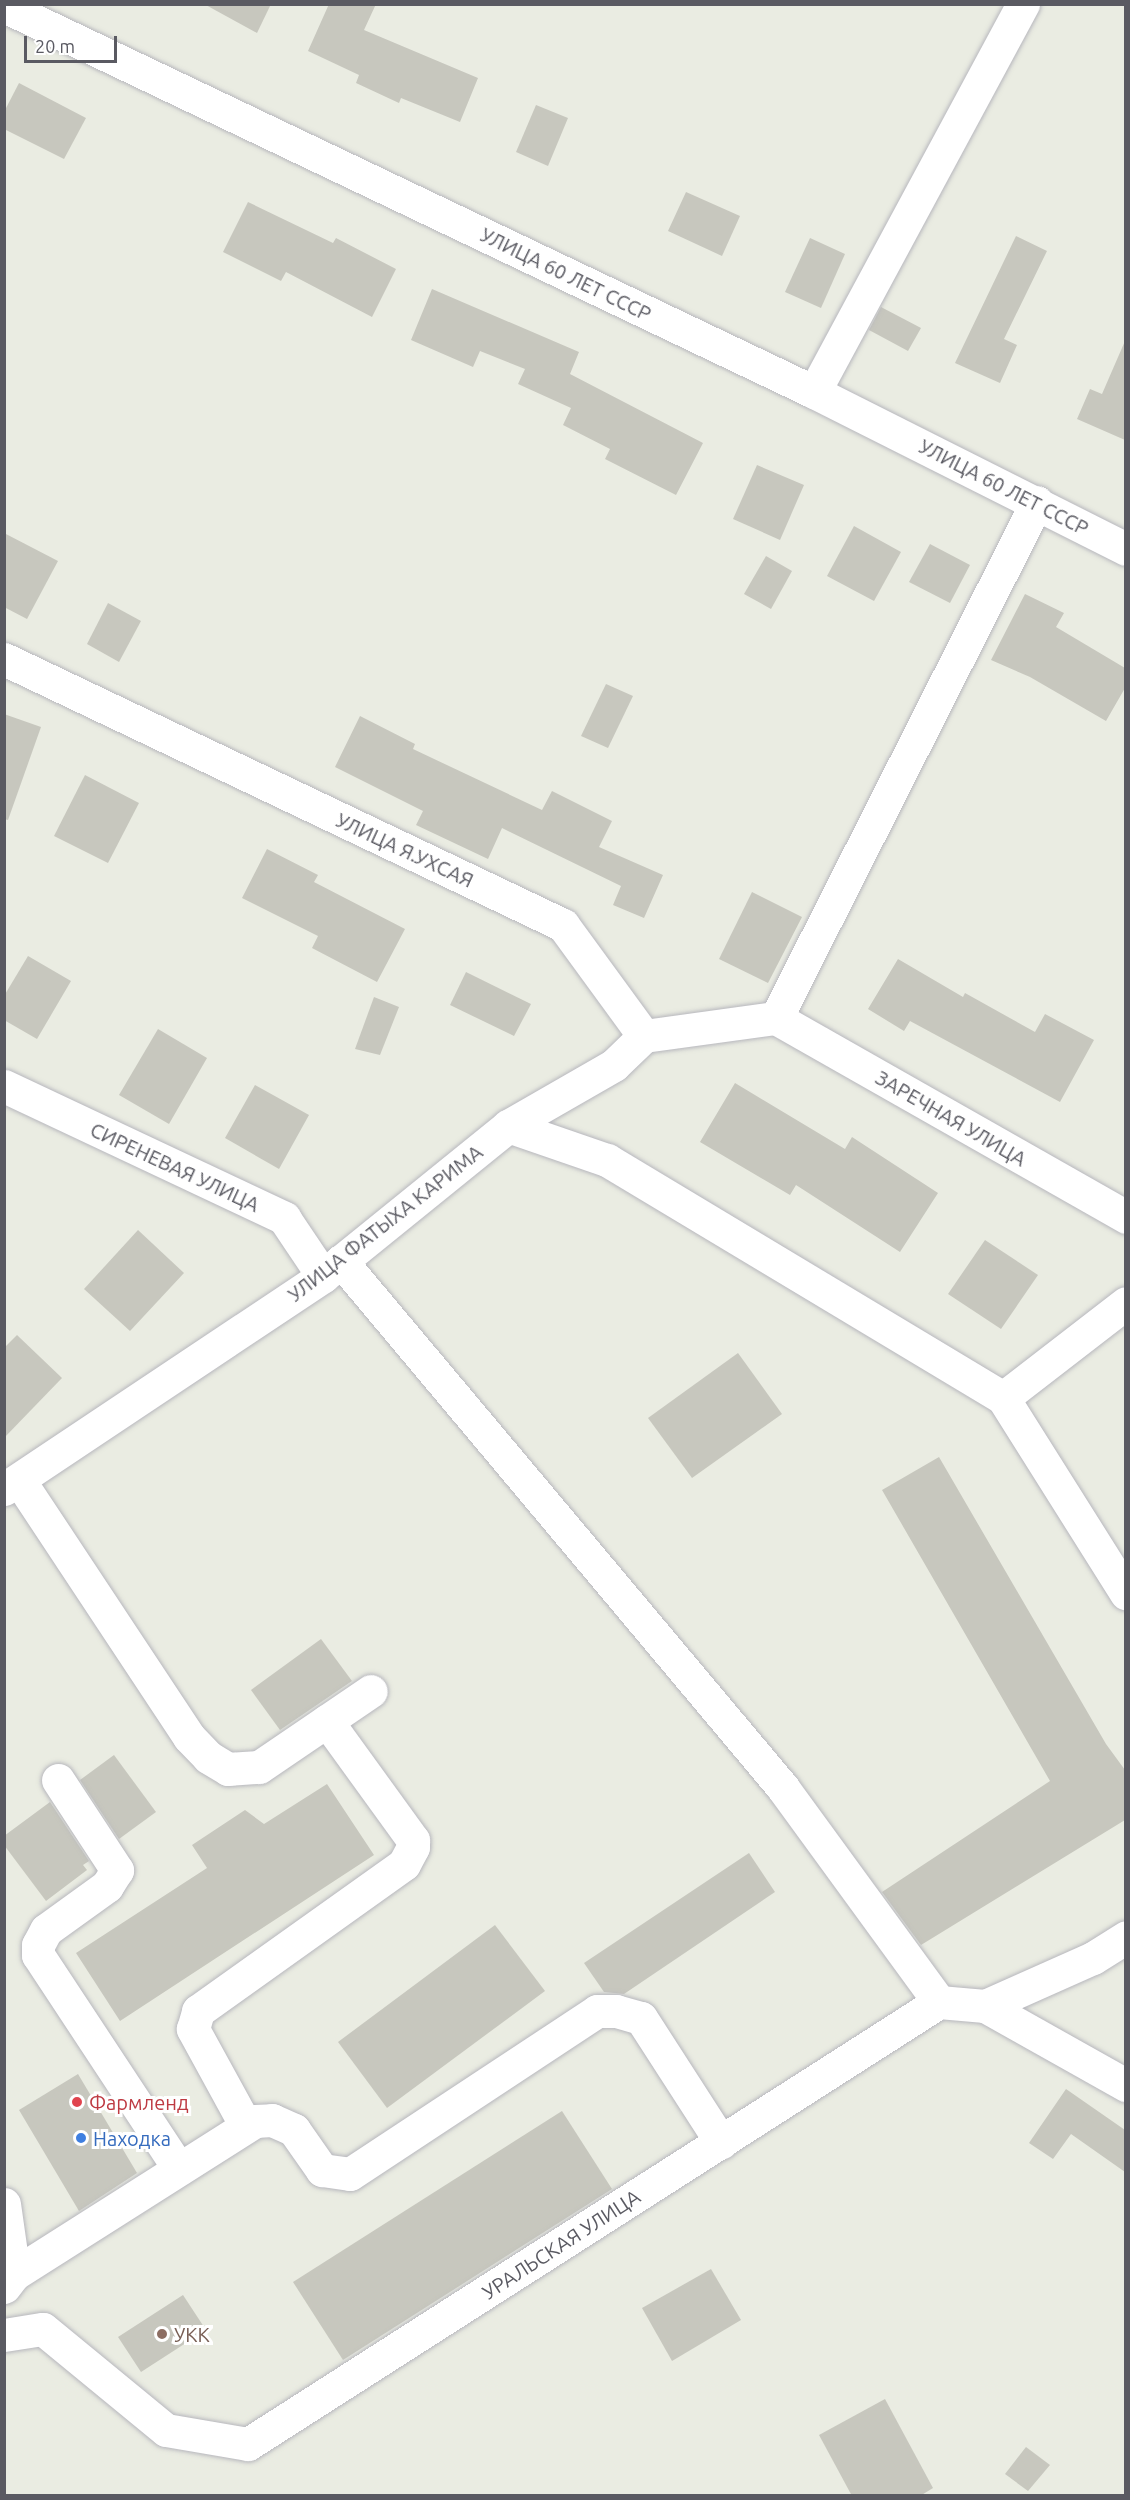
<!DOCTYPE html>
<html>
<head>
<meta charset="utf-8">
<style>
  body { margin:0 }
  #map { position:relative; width:1130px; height:2500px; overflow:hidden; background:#eaece2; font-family:Ubuntu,sans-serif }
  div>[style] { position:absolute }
  .building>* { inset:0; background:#c7c7be }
  .roads { filter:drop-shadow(0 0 2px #b7b7bd) drop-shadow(0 0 2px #b7b7bd) }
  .minor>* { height:33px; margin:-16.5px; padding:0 16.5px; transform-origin:16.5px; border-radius:16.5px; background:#fff }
  .dots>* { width:16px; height:16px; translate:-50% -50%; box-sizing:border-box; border:3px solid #fff; border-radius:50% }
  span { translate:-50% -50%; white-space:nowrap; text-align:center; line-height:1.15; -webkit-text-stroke:6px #fff; paint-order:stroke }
  .street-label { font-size:20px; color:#5a5a62 }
  .health-label { font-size:20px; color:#be3a42 }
  .left { translate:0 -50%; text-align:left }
  .shop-label { font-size:20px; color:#366cbe }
  .education-label { font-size:20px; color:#785e54 }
  .frame { position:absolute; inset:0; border:6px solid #5a5a62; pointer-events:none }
  .scale { position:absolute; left:24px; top:36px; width:93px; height:27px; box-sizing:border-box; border:3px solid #5a5a62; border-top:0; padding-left:8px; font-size:18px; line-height:21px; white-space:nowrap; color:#5a5a62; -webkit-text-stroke:4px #fff; paint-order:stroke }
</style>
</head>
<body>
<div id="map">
  <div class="building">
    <i style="clip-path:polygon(204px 4px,271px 4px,257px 33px)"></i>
    <i style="clip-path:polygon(329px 4px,376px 4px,364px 30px,478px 78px,460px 122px,401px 98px,399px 103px,356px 83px,359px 75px,308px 51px)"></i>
    <i style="clip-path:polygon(19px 83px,86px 118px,64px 159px,4px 129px,4px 112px)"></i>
    <i style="clip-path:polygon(536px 105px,568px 118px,548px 166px,516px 152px)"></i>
    <i style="clip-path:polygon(686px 192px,740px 216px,722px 256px,668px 231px)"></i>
    <i style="clip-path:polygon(248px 202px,333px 243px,336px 238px,396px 269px,372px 317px,286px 272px,281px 281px,223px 252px)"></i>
    <i style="clip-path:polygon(1016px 236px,1047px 251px,1004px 339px,1017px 345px,1000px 383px,955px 363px)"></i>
    <i style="clip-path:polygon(810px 238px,845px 254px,821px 308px,785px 292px)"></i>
    <i style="clip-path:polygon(432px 289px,579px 352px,570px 374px,703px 443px,676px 495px,605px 459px,610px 449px,563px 425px,571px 408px,518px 384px,525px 369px,480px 351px,473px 367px,411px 340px)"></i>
    <i style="clip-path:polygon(881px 307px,921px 328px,908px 351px,869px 330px)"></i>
    <i style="clip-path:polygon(1125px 341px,1125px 440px,1077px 419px,1090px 389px,1102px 394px)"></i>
    <i style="clip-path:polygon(757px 465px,804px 485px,780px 540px,733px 519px)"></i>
    <i style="clip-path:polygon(854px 526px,901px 552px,874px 601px,827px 576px)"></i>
    <i style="clip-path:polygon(4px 533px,58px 561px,27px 619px,4px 607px)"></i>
    <i style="clip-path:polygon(930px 544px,970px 565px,950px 603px,909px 582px)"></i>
    <i style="clip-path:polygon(766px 556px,792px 571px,771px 609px,744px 594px)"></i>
    <i style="clip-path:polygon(1025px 594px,1064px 613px,1056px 627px,1125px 668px,1125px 688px,1106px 721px,1030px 677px,991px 660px)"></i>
    <i style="clip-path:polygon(108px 603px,141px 621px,119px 662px,87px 644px)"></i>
    <i style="clip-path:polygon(606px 684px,633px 696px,608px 748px,581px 736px)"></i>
    <i style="clip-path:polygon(4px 714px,41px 727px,8px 820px,4px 819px)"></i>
    <i style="clip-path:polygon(360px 716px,415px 744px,413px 749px,542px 810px,552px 791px,612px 821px,599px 847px,663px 875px,644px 918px,613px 905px,621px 886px,502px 828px,488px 859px,416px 825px,423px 811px,335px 767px)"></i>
    <i style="clip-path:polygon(85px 775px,139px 803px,108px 863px,54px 836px)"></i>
    <i style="clip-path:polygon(267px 849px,318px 875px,314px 882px,405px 929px,377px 982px,312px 948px,318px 936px,242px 898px)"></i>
    <i style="clip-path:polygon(752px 892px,802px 917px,768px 983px,719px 959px)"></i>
    <i style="clip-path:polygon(28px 956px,71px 981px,37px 1039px,4px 1020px,4px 996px)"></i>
    <i style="clip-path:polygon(898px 959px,963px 997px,965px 993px,1035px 1032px,1045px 1014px,1094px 1040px,1060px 1102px,910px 1021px,904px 1031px,868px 1009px)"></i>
    <i style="clip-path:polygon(466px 972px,531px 1004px,514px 1036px,450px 1005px)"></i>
    <i style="clip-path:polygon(374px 997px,399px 1007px,380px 1055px,355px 1049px)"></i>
    <i style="clip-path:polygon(158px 1029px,207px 1058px,169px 1124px,119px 1095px)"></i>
    <i style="clip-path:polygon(735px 1083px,845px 1149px,852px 1137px,938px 1193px,900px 1252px,796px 1185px,790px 1195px,700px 1142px)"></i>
    <i style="clip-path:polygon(255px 1085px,309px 1115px,279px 1169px,225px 1138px)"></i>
    <i style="clip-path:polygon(138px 1230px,184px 1273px,130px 1331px,84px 1289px)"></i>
    <i style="clip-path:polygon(985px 1240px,1038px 1275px,1001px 1329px,948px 1294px)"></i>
    <i style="clip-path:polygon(17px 1335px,62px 1378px,4px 1438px,4px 1348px)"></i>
    <i style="clip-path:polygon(738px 1353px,782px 1414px,692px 1478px,648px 1418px)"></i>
    <i style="clip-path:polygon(939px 1457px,1106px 1744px,1125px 1770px,1125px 1820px,921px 1945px,882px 1892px,1050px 1781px,882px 1490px)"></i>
    <i style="clip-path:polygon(321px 1639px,352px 1681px,280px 1730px,251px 1690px)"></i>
    <i style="clip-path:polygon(114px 1755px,156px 1812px,119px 1839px,80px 1780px)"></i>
    <i style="clip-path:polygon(327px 1784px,374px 1855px,120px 2021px,76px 1953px,207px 1868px,192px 1845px,245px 1810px,264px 1824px)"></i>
    <i style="clip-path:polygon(50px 1802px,89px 1861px,83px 1865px,87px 1870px,46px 1901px,4px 1845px,4px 1836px)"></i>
    <i style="clip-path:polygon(749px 1853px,775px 1892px,624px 1994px,604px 1992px,584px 1963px)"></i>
    <i style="clip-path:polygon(495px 1925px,545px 1991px,387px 2108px,338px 2042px)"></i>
    <i style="clip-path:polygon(78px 2074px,137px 2173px,79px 2211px,19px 2110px)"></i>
    <i style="clip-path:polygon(1066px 2089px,1125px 2130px,1125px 2172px,1071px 2134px,1053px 2159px,1029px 2143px)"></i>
    <i style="clip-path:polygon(562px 2111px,612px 2189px,343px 2360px,293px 2282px)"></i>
    <i style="clip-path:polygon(711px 2269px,741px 2320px,672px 2361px,642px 2308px)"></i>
    <i style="clip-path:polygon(183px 2295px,206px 2330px,141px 2372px,118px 2337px)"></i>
    <i style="clip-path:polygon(885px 2399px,933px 2488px,920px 2496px,852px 2496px,819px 2435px)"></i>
    <i style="clip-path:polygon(1026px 2447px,1050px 2465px,1028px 2491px,1005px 2474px)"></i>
  </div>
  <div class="roads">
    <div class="minor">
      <i style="left:4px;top:6px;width:897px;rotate:25.48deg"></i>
      <i style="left:814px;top:392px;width:349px;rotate:26.7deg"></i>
      <i style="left:814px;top:392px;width:441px;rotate:-61.7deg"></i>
      <i style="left:4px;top:659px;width:619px;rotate:25.45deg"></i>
      <i style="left:563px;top:925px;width:137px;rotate:53.9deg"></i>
      <i style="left:644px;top:1036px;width:133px;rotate:-7.8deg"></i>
      <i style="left:776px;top:1018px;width:578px;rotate:-63.17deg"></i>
      <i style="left:776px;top:1018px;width:403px;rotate:29.6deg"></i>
      <i style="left:4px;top:1086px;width:310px;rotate:25.2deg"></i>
      <i style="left:284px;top:1218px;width:70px;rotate:56.1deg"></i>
      <i style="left:508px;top:1126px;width:105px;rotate:19deg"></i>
      <i style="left:607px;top:1160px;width:462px;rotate:31deg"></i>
      <i style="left:1003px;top:1398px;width:231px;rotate:57.8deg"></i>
      <i style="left:341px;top:1261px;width:688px;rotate:50.01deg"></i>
      <i style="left:783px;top:1788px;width:265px;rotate:53.9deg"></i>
      <i style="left:1003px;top:1398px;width:155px;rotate:-37.7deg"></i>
      <i style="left:19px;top:1480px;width:308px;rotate:56.5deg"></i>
      <i style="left:189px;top:1737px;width:28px;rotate:46deg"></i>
      <i style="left:208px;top:1757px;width:23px;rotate:31deg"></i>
      <i style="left:228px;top:1769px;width:31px;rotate:-4deg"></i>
      <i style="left:259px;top:1767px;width:135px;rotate:-34.2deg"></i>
      <i style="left:4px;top:1489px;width:384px;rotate:-33.7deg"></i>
      <i style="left:323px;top:1276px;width:238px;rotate:-39deg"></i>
      <i style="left:508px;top:1126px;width:122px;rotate:-29.9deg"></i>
      <i style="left:614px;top:1065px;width:42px;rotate:-44deg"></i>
      <i style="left:58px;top:1780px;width:108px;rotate:56.8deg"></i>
      <i style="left:117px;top:1870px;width:19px;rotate:122deg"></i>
      <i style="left:107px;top:1886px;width:75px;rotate:144.2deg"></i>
      <i style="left:46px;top:1930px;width:17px;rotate:118deg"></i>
      <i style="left:38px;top:1945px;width:10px;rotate:90deg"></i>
      <i style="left:38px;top:1955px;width:256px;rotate:56.6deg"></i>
      <i style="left:985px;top:2006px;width:162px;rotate:29.3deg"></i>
      <i style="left:246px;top:2126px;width:111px;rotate:-118.7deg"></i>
      <i style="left:193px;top:2029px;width:19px;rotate:-74deg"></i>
      <i style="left:198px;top:2011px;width:253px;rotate:-35.5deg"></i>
      <i style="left:404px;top:1864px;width:19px;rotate:-62deg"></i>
      <i style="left:413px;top:1847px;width:7px;rotate:-90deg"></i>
      <i style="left:413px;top:1840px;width:147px;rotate:-125.9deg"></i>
      <i style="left:4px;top:2204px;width:71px;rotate:81.9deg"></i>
      <i style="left:4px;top:2287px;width:16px;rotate:-52deg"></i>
      <i style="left:14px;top:2274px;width:285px;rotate:-32.4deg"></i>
      <i style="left:255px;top:2121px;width:17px;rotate:-3deg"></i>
      <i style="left:272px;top:2120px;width:24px;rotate:24deg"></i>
      <i style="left:294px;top:2130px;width:49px;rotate:55deg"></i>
      <i style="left:322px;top:2170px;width:28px;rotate:8deg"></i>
      <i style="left:350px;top:2174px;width:296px;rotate:-33.4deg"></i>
      <i style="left:597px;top:2011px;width:19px"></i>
      <i style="left:616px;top:2011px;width:26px;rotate:16deg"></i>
      <i style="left:641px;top:2018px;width:148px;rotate:57.2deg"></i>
      <i style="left:4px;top:2335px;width:39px;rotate:-9deg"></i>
      <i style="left:43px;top:2329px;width:159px;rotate:39.4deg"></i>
      <i style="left:166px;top:2430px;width:83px;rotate:9.7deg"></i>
      <i style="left:248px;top:2444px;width:820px;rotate:-32.61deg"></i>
      <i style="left:939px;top:2002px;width:46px;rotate:5deg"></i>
      <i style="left:985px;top:2006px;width:118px;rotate:-24deg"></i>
      <i style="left:1093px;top:1958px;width:39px;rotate:-32deg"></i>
    </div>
  </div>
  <div class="dots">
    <i style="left:77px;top:2102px;background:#e0444e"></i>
    <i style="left:81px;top:2138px;background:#3f7fe0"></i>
    <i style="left:162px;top:2334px;background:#8d6e63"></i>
  </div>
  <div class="street-label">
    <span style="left:566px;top:274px;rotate:26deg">УЛИЦА 60 ЛЕТ СССР</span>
    <span style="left:1004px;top:487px;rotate:27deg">УЛИЦА 60 ЛЕТ СССР</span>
    <span style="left:405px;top:850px;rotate:25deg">УЛИЦА Я.УХСАЯ</span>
    <span style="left:951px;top:1118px;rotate:30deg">ЗАРЕЧНАЯ УЛИЦА</span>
    <span style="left:175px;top:1167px;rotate:25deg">СИРЕНЕВАЯ УЛИЦА</span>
    <span style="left:385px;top:1223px;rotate:-38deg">УЛИЦА ФАТЫХА КАРИМА</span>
    <span style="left:561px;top:2244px;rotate:-33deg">УРАЛЬСКАЯ УЛИЦА</span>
  </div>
  <div class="health-label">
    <span class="left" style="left:89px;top:2102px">Фармленд</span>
  </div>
  <div class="shop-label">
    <span class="left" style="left:93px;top:2138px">Находка</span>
  </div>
  <div class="education-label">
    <span class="left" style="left:174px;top:2334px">УКК</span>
  </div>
  <div class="frame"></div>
  <div class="scale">20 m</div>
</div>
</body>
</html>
